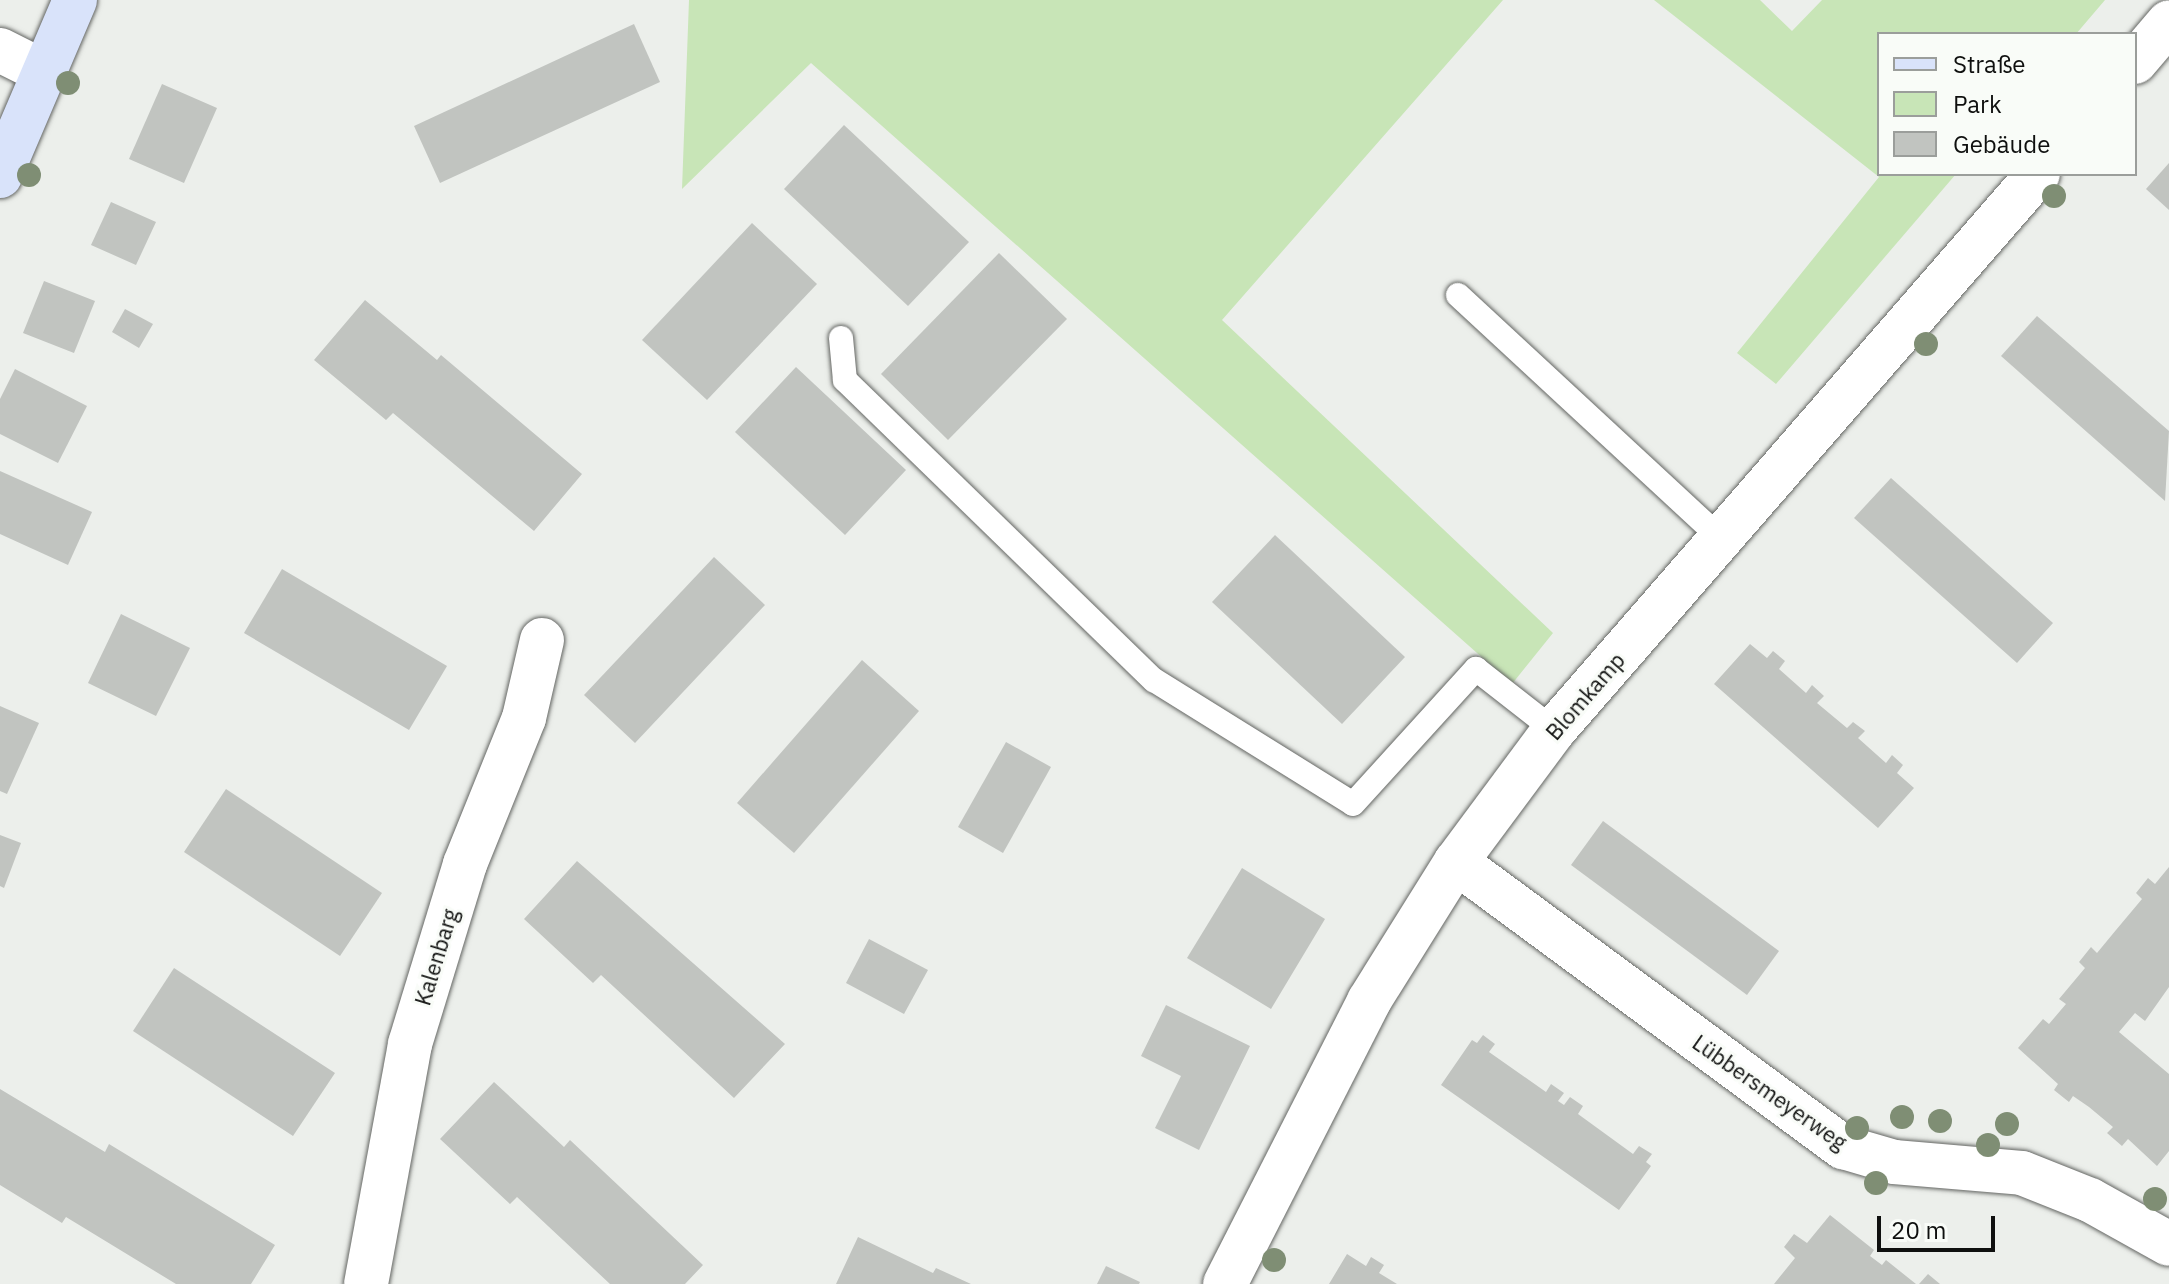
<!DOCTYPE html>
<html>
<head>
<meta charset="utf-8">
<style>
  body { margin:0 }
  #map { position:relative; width:2169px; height:1284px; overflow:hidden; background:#ecefeb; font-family:"IBM Plex Sans",sans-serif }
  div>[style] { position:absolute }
  .green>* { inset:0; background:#c8e5b7 }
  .building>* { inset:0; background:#c1c4c0 }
  .roads { filter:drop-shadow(0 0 2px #646663) drop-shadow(0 0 2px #646663) }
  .lane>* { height:24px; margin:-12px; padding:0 12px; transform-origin:12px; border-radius:12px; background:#fff }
  .street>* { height:44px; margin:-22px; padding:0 22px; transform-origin:22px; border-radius:22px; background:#fff }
  .primary>* { height:44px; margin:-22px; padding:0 22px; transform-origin:22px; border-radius:22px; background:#d9e3fa }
  .trees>* { width:24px; height:24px; margin:-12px; border-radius:50%; background:#7f8e74 }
  span { translate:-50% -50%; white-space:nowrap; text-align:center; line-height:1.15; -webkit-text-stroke:6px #f9fcf8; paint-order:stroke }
  .street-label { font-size:22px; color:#0f100f }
  .legend { position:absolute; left:1877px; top:32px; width:260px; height:144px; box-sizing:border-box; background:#f9fcf8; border:2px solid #9b9e9b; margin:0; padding:10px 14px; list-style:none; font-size:24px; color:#0f100f }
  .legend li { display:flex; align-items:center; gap:16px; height:40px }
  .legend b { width:40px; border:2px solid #9b9e9b }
  .scale { position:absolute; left:1877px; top:1216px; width:118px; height:36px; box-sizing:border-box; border:4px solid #0f100f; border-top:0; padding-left:10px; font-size:24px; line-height:28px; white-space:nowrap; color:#0f100f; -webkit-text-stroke:6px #f9fcf8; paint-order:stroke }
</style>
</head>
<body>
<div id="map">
  <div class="green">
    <i style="clip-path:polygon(689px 0,1503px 0,1222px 320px,1553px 633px,1512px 684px,811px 63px,682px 189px)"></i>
    <i style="clip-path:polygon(1654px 0,1760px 0,1792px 31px,1822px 0,2105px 0,2076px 34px,1879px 34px,1879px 174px,1956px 174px,1776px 384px,1737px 353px,1879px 177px)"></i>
  </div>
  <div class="building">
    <i style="clip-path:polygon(634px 24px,660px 82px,440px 183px,414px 126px)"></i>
    <i style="clip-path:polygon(162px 84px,217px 108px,184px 183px,129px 159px)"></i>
    <i style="clip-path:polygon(844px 125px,969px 242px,908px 306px,784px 189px)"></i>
    <i style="clip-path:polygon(2169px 163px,2169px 210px,2146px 189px)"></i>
    <i style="clip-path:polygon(111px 202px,156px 222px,136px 265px,91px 245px)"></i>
    <i style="clip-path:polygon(752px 223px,817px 284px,707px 400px,642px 340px)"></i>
    <i style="clip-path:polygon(999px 253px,1067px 319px,948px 440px,881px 374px)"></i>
    <i style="clip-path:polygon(44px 281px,95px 301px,74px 353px,23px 333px)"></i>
    <i style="clip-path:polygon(365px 300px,437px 360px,441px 355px,582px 474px,534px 531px,393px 413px,386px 420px,314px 360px)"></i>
    <i style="clip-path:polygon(125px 309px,153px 324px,139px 348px,112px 332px)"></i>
    <i style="clip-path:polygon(2037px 316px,2169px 431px,2165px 501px,2001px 356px)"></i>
    <i style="clip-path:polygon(796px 367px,906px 470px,845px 535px,735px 432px)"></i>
    <i style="clip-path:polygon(15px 369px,87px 406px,58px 463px,0 434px,0 399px)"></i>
    <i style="clip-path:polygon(0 471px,92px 512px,68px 565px,0 534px)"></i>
    <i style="clip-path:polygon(1891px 478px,2053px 623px,2017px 663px,1854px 518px)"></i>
    <i style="clip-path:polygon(1275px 535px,1405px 657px,1342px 724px,1212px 602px)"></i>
    <i style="clip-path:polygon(714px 557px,765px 605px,635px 743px,584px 695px)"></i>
    <i style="clip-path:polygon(282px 569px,447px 666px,409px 730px,244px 633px)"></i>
    <i style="clip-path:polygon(121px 614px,190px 648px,156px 716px,88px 683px)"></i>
    <i style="clip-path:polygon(1750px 644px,1767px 658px,1773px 651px,1785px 661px,1779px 669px,1806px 693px,1812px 685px,1824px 696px,1817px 703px,1847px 728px,1853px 722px,1865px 731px,1858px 738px,1886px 763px,1892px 755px,1903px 765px,1897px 773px,1914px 788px,1878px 828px,1714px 684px)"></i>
    <i style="clip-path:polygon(862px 660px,919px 711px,794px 853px,737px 803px)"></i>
    <i style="clip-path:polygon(0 706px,39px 723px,7px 794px,0 791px)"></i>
    <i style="clip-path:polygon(1006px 742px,1051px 767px,1003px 853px,958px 827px)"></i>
    <i style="clip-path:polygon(226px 789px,382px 893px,340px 956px,184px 852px)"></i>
    <i style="clip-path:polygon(1603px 821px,1779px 951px,1747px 995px,1571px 865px)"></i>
    <i style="clip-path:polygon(0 835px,21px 843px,4px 888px,0 886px)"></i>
    <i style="clip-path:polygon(577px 861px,785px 1044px,734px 1098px,601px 975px,593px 983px,524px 919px)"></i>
    <i style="clip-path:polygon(2169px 867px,2169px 987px,2145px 1021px,2135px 1013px,2119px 1032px,2169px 1074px,2169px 1151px,2157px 1166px,2128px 1139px,2122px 1146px,2107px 1133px,2113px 1127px,2089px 1107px,2073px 1096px,2069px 1102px,2054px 1090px,2058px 1084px,2018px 1048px,2043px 1019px,2049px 1024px,2066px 1004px,2059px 999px,2085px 968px,2079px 962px,2091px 947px,2097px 953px,2116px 930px,2142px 899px,2136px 893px,2148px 878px,2155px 884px)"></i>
    <i style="clip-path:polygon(1242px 868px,1325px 919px,1271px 1009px,1187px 958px)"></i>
    <i style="clip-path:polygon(869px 939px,928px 970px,904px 1014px,846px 983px)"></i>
    <i style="clip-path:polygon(174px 968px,335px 1073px,293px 1136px,133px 1031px)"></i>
    <i style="clip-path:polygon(1166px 1005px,1250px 1046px,1199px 1150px,1155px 1128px,1181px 1076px,1141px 1056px)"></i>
    <i style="clip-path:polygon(1483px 1035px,1495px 1044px,1489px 1052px,1546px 1092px,1551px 1084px,1564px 1093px,1558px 1101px,1564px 1105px,1570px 1097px,1583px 1106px,1578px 1114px,1633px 1154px,1639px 1146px,1652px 1154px,1646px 1162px,1651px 1166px,1619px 1210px,1441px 1085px,1472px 1040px,1477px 1043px)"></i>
    <i style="clip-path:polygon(494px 1082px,564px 1147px,570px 1140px,703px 1265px,685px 1284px,610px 1284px,517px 1197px,510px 1204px,440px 1139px)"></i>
    <i style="clip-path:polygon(0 1089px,105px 1152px,109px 1144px,275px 1245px,251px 1284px,176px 1284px,66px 1217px,62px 1223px,0 1185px)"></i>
    <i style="clip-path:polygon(1830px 1215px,1874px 1250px,1870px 1256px,1882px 1265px,1886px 1260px,1916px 1284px,1774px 1284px,1795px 1258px,1784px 1247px,1794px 1234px,1807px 1243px)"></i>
    <i style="clip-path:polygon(858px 1237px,933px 1273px,936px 1268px,971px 1284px,836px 1284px)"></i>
    <i style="clip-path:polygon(1347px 1254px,1366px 1266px,1371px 1257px,1384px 1265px,1379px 1273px,1397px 1284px,1329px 1284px)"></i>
    <i style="clip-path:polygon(1106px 1266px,1140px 1282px,1139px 1284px,1097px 1284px)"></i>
    <i style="clip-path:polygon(1928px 1274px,1940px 1284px,1919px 1284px)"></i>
  </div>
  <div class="roads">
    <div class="lane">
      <i style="left:1458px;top:295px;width:356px;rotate:42.8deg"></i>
      <i style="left:841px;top:338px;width:42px;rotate:84.6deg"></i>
      <i style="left:845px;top:380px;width:431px;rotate:44.2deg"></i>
      <i style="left:1154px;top:680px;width:234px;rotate:31.9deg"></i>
      <i style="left:1353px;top:804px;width:183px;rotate:-47.7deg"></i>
      <i style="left:1476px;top:669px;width:99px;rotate:38deg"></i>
    </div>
    <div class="street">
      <i style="left:0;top:50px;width:51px;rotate:26.6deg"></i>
      <i style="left:2135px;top:62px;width:52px;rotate:-49.6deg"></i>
      <i style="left:1456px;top:862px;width:481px;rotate:36.4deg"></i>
      <i style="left:1843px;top:1147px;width:53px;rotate:16.4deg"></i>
      <i style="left:1894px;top:1162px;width:128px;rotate:4.9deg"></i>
      <i style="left:2022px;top:1173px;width:73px;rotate:21.7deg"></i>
      <i style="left:2090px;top:1200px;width:90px;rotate:29.1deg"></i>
      <i style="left:366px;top:1284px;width:244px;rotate:-79.6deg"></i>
      <i style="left:410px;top:1044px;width:188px;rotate:-73deg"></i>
      <i style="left:465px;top:864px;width:157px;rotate:-68deg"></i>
      <i style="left:524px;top:718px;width:80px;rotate:-77deg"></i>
      <i style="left:1225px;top:1284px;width:318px;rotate:-63deg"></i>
      <i style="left:1369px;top:1001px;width:164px;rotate:-58deg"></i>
      <i style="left:1456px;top:862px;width:164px;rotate:-53.4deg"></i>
      <i style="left:1554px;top:730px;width:737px;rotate:-48.96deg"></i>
    </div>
    <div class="primary">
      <i style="left:0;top:176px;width:191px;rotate:-66.9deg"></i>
    </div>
  </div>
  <div class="trees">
    <i style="left:68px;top:83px"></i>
    <i style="left:29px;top:175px"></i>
    <i style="left:2054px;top:196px"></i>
    <i style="left:1926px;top:344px"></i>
    <i style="left:1902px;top:1117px"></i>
    <i style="left:1940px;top:1121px"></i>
    <i style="left:2007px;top:1124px"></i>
    <i style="left:1857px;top:1128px"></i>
    <i style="left:1988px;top:1145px"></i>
    <i style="left:1876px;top:1183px"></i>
    <i style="left:2155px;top:1199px"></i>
    <i style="left:1274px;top:1260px"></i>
  </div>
  <div class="street-label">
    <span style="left:1585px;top:696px;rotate:-49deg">Blomkamp</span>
    <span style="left:436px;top:957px;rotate:-73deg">Kalenbarg</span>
    <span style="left:1770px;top:1092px;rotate:35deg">Lübbersmeyerweg</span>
  </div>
  <ul class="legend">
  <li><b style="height:10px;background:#d9e3fa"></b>Straße</li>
  <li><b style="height:22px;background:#c8e5b7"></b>Park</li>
  <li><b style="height:22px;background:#c1c4c0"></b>Gebäude</li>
  </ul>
  <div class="scale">20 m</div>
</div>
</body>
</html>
